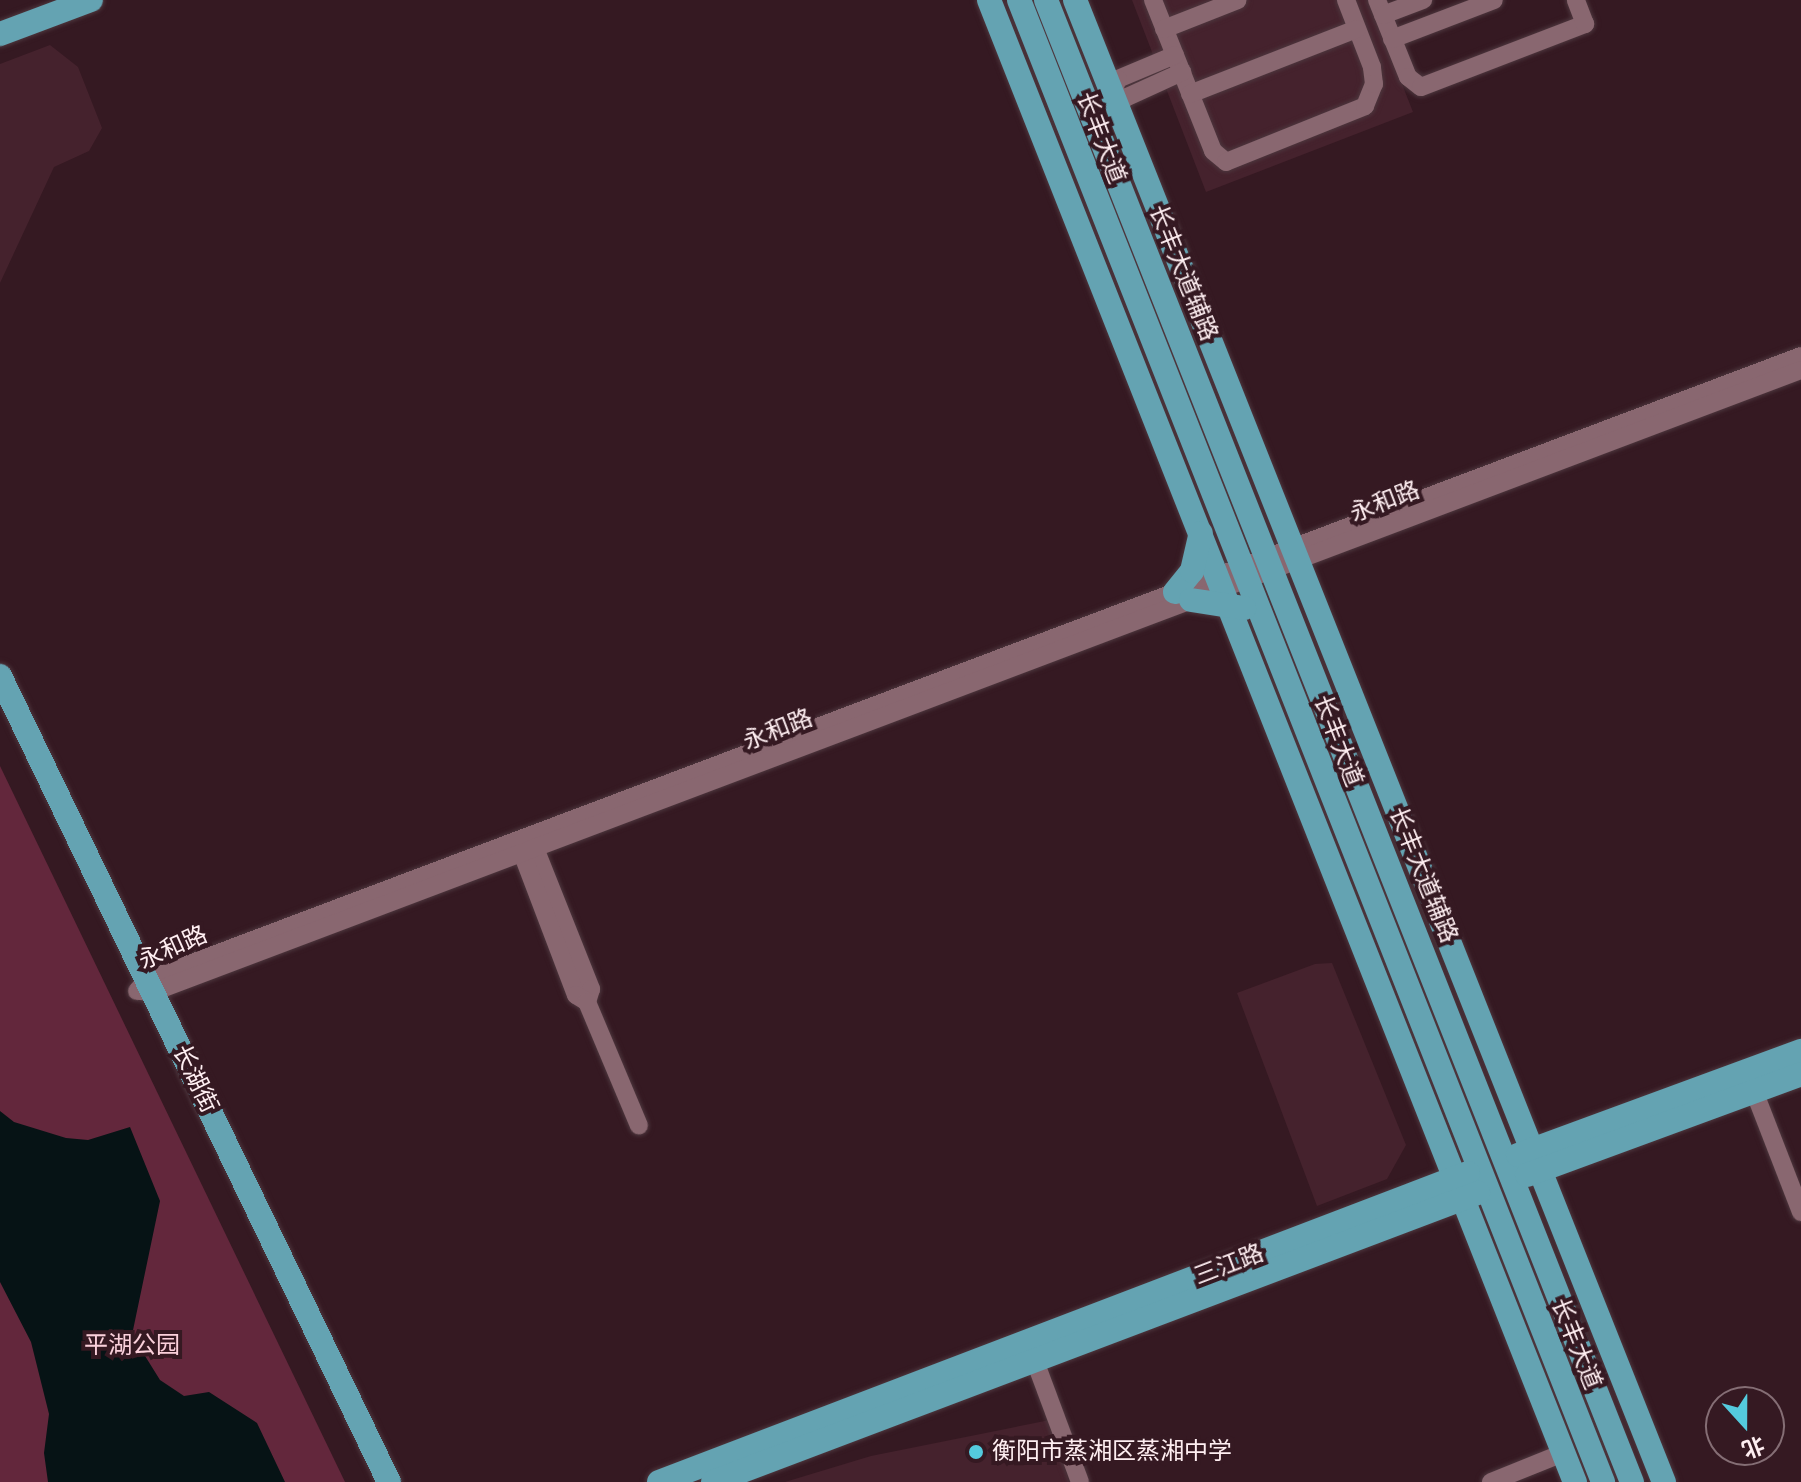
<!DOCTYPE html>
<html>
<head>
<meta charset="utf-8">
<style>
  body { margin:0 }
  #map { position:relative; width:1801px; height:1482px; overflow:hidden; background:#351922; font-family:"DejaVu Sans","Noto Sans SC",sans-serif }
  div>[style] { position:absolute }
  .built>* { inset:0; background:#45222d }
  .green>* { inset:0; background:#63273c }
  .water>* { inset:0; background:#061315 }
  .roads { filter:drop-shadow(0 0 2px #4d373e) drop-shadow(0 0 2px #4d373e) }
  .minor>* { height:18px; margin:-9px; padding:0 9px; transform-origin:9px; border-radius:9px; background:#896770 }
  .major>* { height:24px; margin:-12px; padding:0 12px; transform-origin:12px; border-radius:12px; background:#64a3b2 }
  .dots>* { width:22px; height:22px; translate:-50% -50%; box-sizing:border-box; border:4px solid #351922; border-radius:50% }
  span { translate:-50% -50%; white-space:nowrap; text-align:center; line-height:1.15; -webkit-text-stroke:8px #351922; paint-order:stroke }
  .street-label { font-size:24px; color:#feeef1 }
  .park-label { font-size:24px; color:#fad0db }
  .poi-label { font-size:24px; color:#feeef1 }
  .left { translate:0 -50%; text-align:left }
  .north { position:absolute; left:1705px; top:1386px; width:80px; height:80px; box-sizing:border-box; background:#351922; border:2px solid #856e75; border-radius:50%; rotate:159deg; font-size:22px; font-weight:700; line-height:32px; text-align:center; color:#feeef1 }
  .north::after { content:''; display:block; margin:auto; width:28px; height:36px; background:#54cadd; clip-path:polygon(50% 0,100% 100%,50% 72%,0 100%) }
</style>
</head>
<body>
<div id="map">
  <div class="built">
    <i style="clip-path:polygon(1132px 0,1369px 0,1413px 112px,1206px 192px)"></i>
    <i style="clip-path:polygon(50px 45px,78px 67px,102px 128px,89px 151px,54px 167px,0 283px,0 64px)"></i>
    <i style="clip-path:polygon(1332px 963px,1406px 1145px,1387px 1179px,1317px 1206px,1237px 993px,1315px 964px)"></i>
    <i style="clip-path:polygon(1050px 1420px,1069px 1482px,785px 1482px,871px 1456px)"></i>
  </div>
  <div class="green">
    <i style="clip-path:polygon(0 766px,345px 1482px,0 1482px)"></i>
  </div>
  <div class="water">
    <i style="clip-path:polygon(0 1111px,14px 1122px,66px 1138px,88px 1140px,130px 1127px,160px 1201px,132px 1335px,160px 1380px,184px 1396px,209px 1392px,257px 1423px,285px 1482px,48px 1482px,44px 1453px,49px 1414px,31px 1342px,0 1282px)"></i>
  </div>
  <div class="roads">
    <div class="minor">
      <i style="left:1153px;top:0;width:162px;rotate:68.3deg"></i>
      <i style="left:1213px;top:151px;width:17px;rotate:40deg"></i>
      <i style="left:1226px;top:162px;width:150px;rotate:-21.9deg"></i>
      <i style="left:1365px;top:106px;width:24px;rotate:-68deg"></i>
      <i style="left:1374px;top:84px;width:17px;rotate:-97deg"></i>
      <i style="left:1372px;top:67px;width:72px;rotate:-111.2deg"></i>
      <i style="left:1377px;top:0;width:83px;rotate:68.1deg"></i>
      <i style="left:1408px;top:77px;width:16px;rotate:38deg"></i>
      <i style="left:1421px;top:87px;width:176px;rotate:-21deg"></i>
      <i style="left:1585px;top:24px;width:26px;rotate:-111deg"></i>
      <i style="left:1383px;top:15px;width:43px;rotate:-20.6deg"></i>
      <i style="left:1164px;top:29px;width:79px;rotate:-21.4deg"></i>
      <i style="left:1392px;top:39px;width:109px;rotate:-20.9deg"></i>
      <i style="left:1175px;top:55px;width:62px;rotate:157.2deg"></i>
      <i style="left:1118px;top:79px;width:16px;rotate:112deg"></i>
      <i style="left:1112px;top:94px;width:14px;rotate:17deg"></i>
      <i style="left:1125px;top:98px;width:63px;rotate:-24.5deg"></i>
      <i style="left:1190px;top:94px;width:179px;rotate:-21.3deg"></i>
      <i style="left:526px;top:840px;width:12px;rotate:42deg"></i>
      <i style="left:535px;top:848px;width:152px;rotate:68.3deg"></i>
      <i style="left:591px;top:989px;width:14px;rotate:107deg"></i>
      <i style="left:523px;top:841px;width:12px;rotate:95deg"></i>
      <i style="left:522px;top:853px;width:152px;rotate:69.2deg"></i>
      <i style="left:576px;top:995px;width:13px;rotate:32deg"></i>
      <i style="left:587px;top:1002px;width:134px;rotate:67.2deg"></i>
      <i style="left:137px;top:991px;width:15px;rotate:-48deg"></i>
      <i style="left:147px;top:980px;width:1768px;rotate:-20.67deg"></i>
      <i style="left:140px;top:991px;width:13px;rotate:4deg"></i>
      <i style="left:153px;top:992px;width:1761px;rotate:-20.68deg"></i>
      <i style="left:1754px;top:1091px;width:130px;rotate:68.8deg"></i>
      <i style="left:1035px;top:1361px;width:129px;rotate:69.6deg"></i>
      <i style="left:1491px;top:1482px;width:78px;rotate:-21.9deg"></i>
    </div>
    <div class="major">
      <i style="left:989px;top:0;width:1594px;rotate:68.43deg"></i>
      <i style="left:1019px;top:0;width:1593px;rotate:68.49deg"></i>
      <i style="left:1046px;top:0;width:1594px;rotate:68.43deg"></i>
      <i style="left:1075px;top:0;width:1595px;rotate:68.33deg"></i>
      <i style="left:0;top:34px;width:97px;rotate:-20.5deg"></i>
      <i style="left:1175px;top:592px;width:27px;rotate:-51deg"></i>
      <i style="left:1192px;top:571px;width:39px;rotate:-77deg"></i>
      <i style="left:1191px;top:600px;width:54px;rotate:8.6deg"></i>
      <i style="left:0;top:676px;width:895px;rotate:64.24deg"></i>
      <i style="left:1518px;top:1155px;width:302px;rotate:-20.2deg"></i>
      <i style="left:1527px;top:1175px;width:292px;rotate:-20.2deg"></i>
      <i style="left:659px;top:1482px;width:866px;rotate:-20.9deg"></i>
      <i style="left:713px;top:1482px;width:818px;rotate:-20.7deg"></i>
    </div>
  </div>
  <div class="dots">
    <i style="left:976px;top:1452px;background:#54cadd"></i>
  </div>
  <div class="street-label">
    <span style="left:1101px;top:138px;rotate:69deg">长丰大道</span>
    <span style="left:1183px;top:273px;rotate:68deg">长丰大道辅路</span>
    <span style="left:1385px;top:502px;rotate:-21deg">永和路</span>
    <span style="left:778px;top:730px;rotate:-21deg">永和路</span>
    <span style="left:1338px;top:741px;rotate:69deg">长丰大道</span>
    <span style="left:1423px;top:875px;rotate:68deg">长丰大道辅路</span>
    <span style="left:173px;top:948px;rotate:-24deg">永和路</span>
    <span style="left:195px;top:1079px;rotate:64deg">长湖街</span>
    <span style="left:1229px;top:1265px;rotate:-21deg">三江路</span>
    <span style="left:1576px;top:1344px;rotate:68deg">长丰大道</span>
  </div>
  <div class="park-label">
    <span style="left:132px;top:1346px">平湖公园</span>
  </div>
  <div class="poi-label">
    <span class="left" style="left:992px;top:1452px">衡阳市蒸湘区蒸湘中学</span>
  </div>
  <div class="north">北</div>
</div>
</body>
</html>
